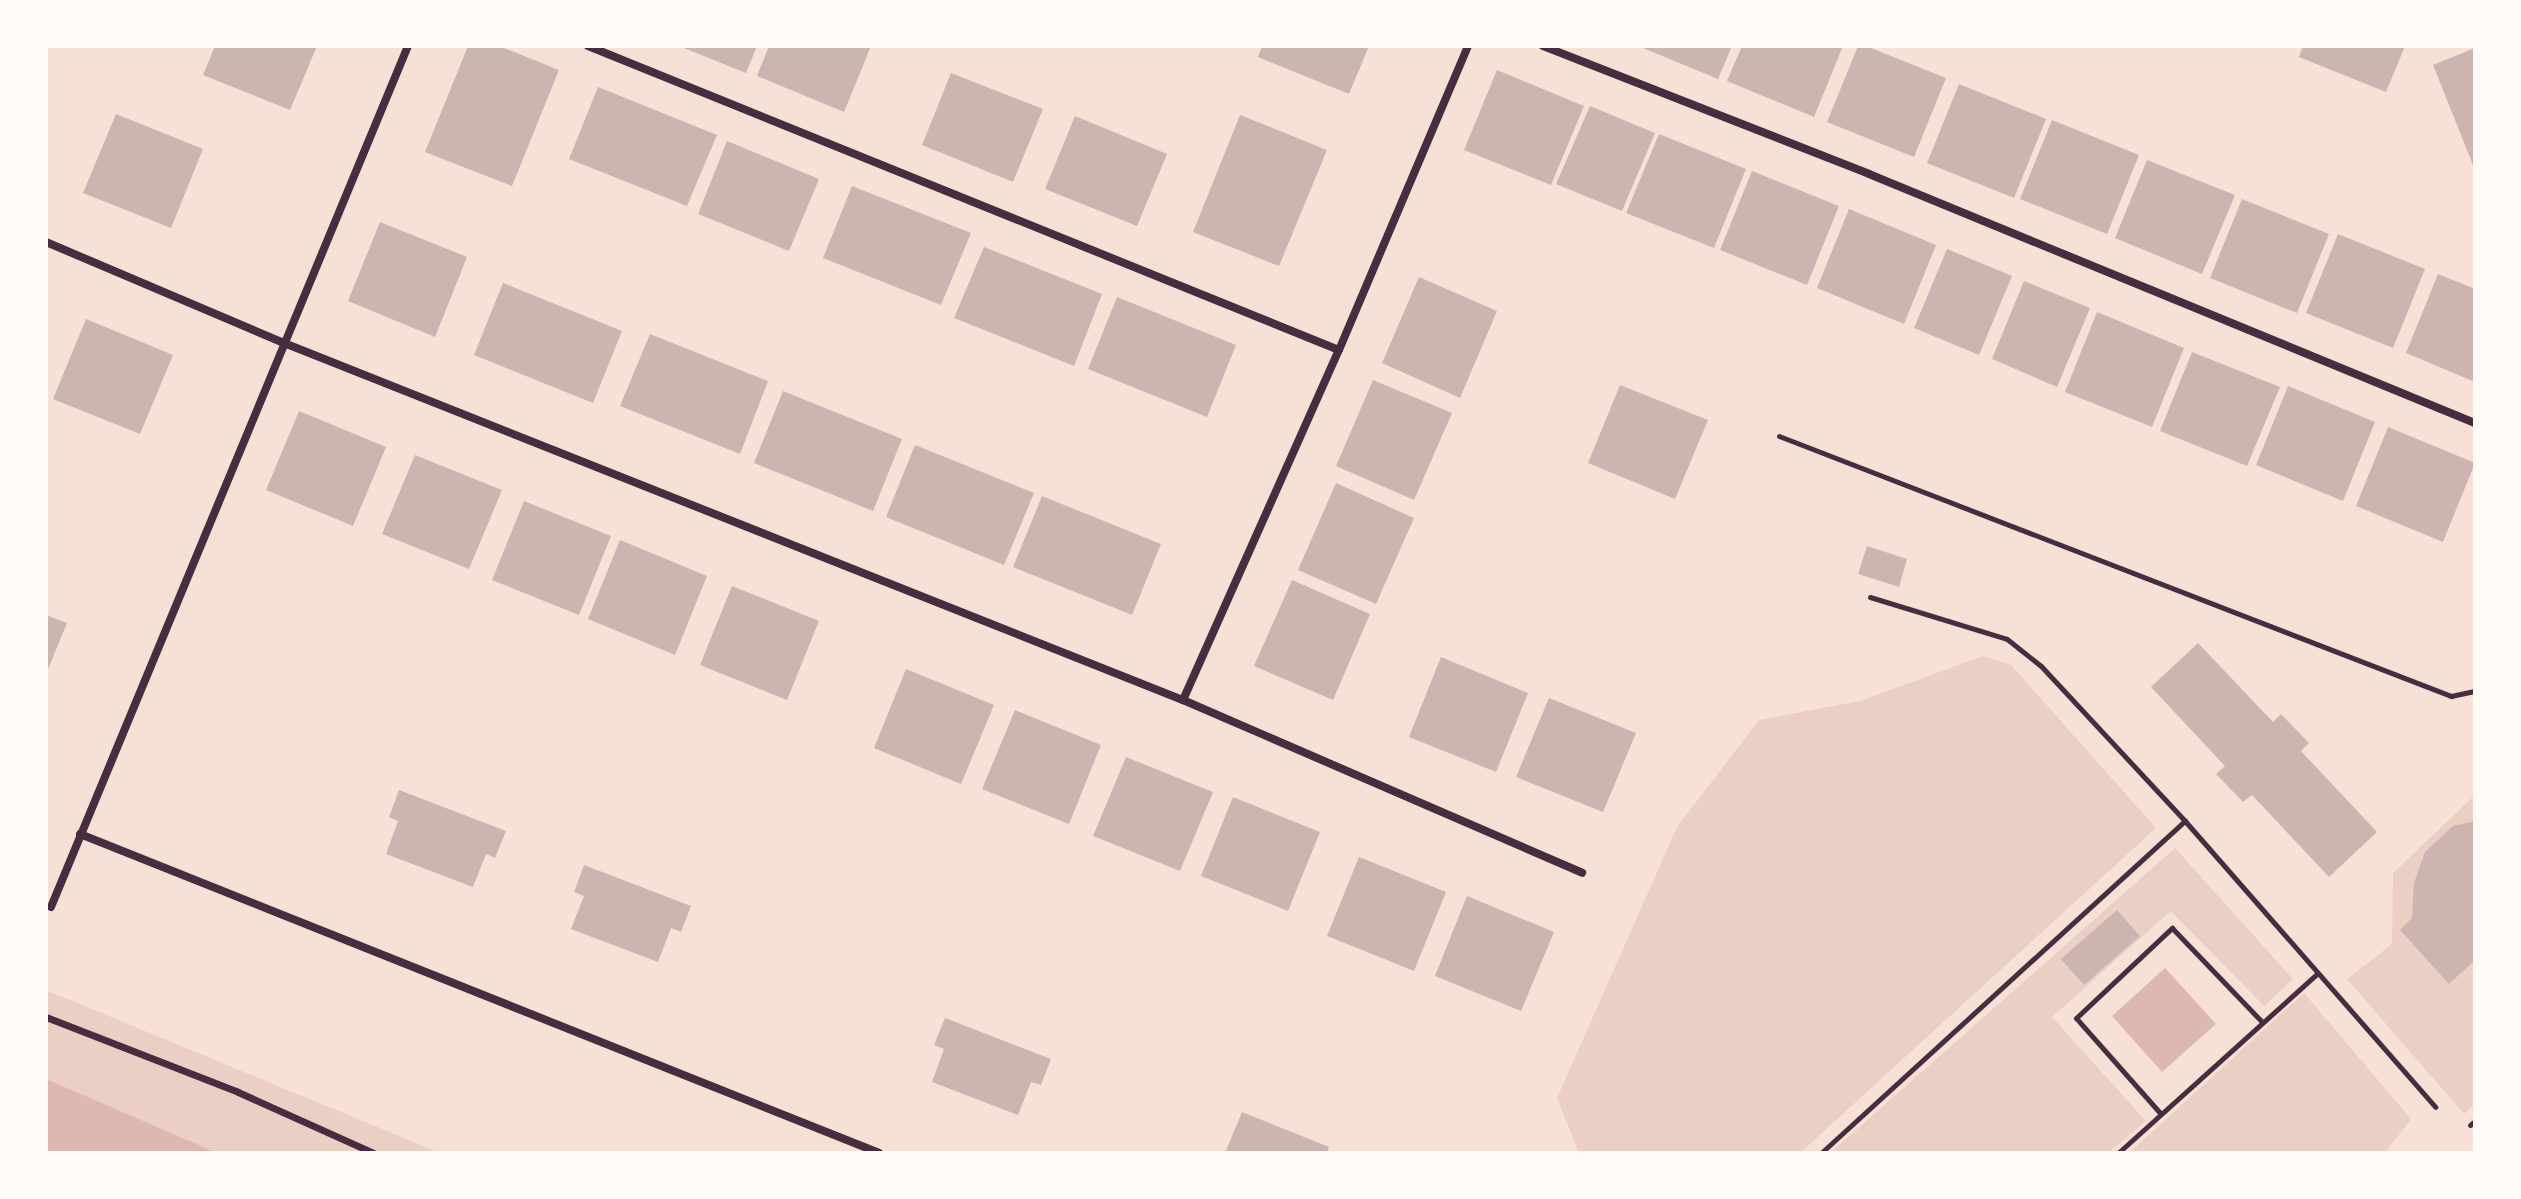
<!DOCTYPE html>
<html>
<head>
<meta charset="utf-8">
<style>
  body { margin:0 }
  #map { position:relative; width:2521px; height:1199px; overflow:hidden; background:#f7e1d7; font-family:Lato,sans-serif }
  div>[style] { position:absolute }
  .green>* { inset:0; background:#ebcfc5 }
  .water>* { inset:0; background:#dcb8b0 }
  .building>* { inset:0; background:#ccb4b1 }
  .path>* { height:5px; margin:-2.5px; padding:0 2.5px; transform-origin:2.5px; border-radius:2.5px; background:#4a2c40 }
  .pedestrian>* { height:7px; margin:-3.5px; padding:0 3.5px; transform-origin:3.5px; border-radius:3.5px; background:#4a2c40 }
  .minor>* { height:8px; margin:-4px; padding:0 4px; transform-origin:4px; border-radius:4px; background:#4a2c40 }
  span { translate:-50% -50%; white-space:nowrap; text-align:center; line-height:1.15; -webkit-text-stroke:7px #fffaf5; paint-order:stroke }
  .frame { position:absolute; inset:0; border:48px solid #fffaf5; pointer-events:none }
</style>
</head>
<body>
<div id="map">
  <div class="green">
    <i style="clip-path:polygon(1983px 656px,2011px 665px,2156px 828px,1800px 1153px,1579px 1153px,1557px 1098px,1677px 827px,1759px 720px,1860px 701px)"></i>
    <i style="clip-path:polygon(2475px 795px,2475px 1103px,2464px 1114px,2347px 979px,2392px 944px,2393px 873px)"></i>
    <i style="clip-path:polygon(2175px 848px,2293px 979px,2264px 1006px,2171px 911px,2052px 1017px,2146px 1121px,2108px 1153px,1830px 1153px)"></i>
    <i style="clip-path:polygon(46px 990px,440px 1153px,46px 1153px)"></i>
    <i style="clip-path:polygon(2304px 993px,2411px 1119px,2385px 1153px,2129px 1153px)"></i>
  </div>
  <div class="water">
    <i style="clip-path:polygon(2165px 968px,2216px 1024px,2162px 1072px,2112px 1016px)"></i>
    <i style="clip-path:polygon(46px 1079px,217px 1153px,46px 1153px)"></i>
  </div>
  <div class="building">
    <i style="clip-path:polygon(215px 46px,317px 46px,290px 110px,203px 75px)"></i>
    <i style="clip-path:polygon(468px 46px,499px 46px,559px 70px,512px 186px,425px 152px)"></i>
    <i style="clip-path:polygon(679px 46px,757px 46px,746px 73px)"></i>
    <i style="clip-path:polygon(769px 46px,871px 46px,844px 112px,757px 76px)"></i>
    <i style="clip-path:polygon(1262px 46px,1369px 46px,1349px 94px,1258px 57px)"></i>
    <i style="clip-path:polygon(1638px 46px,1732px 46px,1718px 79px)"></i>
    <i style="clip-path:polygon(1742px 46px,1843px 46px,1814px 117px,1727px 81px)"></i>
    <i style="clip-path:polygon(1858px 46px,1866px 46px,1946px 78px,1914px 157px,1827px 122px)"></i>
    <i style="clip-path:polygon(2303px 46px,2405px 46px,2386px 92px,2299px 57px)"></i>
    <i style="clip-path:polygon(2475px 48px,2475px 170px,2433px 65px)"></i>
    <i style="clip-path:polygon(1497px 70px,1584px 106px,1551px 185px,1464px 150px)"></i>
    <i style="clip-path:polygon(951px 73px,1043px 109px,1013px 182px,922px 145px)"></i>
    <i style="clip-path:polygon(1959px 84px,2046px 119px,2014px 198px,1927px 163px)"></i>
    <i style="clip-path:polygon(598px 87px,717px 135px,687px 206px,569px 159px)"></i>
    <i style="clip-path:polygon(1590px 106px,1655px 133px,1622px 211px,1556px 184px)"></i>
    <i style="clip-path:polygon(116px 114px,203px 149px,171px 228px,83px 193px)"></i>
    <i style="clip-path:polygon(1240px 115px,1327px 150px,1279px 266px,1193px 232px)"></i>
    <i style="clip-path:polygon(1075px 116px,1167px 154px,1137px 226px,1045px 189px)"></i>
    <i style="clip-path:polygon(2052px 120px,2139px 155px,2107px 234px,2020px 199px)"></i>
    <i style="clip-path:polygon(1659px 134px,1746px 169px,1714px 248px,1626px 213px)"></i>
    <i style="clip-path:polygon(727px 141px,819px 179px,789px 251px,698px 214px)"></i>
    <i style="clip-path:polygon(2147px 160px,2235px 195px,2202px 274px,2115px 238px)"></i>
    <i style="clip-path:polygon(1752px 171px,1839px 206px,1807px 285px,1720px 250px)"></i>
    <i style="clip-path:polygon(852px 186px,971px 233px,941px 305px,823px 258px)"></i>
    <i style="clip-path:polygon(2242px 199px,2329px 234px,2297px 313px,2210px 278px)"></i>
    <i style="clip-path:polygon(1849px 209px,1936px 245px,1904px 324px,1817px 288px)"></i>
    <i style="clip-path:polygon(380px 222px,467px 257px,435px 337px,348px 301px)"></i>
    <i style="clip-path:polygon(2338px 234px,2425px 269px,2393px 348px,2306px 313px)"></i>
    <i style="clip-path:polygon(984px 247px,1102px 294px,1074px 366px,954px 318px)"></i>
    <i style="clip-path:polygon(1947px 249px,2012px 276px,1979px 355px,1914px 328px)"></i>
    <i style="clip-path:polygon(2438px 274px,2475px 289px,2475px 382px,2406px 353px)"></i>
    <i style="clip-path:polygon(1419px 277px,1497px 311px,1460px 398px,1382px 363px)"></i>
    <i style="clip-path:polygon(2024px 281px,2090px 308px,2057px 387px,1992px 359px)"></i>
    <i style="clip-path:polygon(503px 283px,622px 331px,593px 403px,474px 355px)"></i>
    <i style="clip-path:polygon(1117px 297px,1236px 345px,1207px 417px,1088px 369px)"></i>
    <i style="clip-path:polygon(2097px 312px,2184px 348px,2152px 427px,2065px 392px)"></i>
    <i style="clip-path:polygon(86px 319px,173px 355px,140px 434px,53px 399px)"></i>
    <i style="clip-path:polygon(650px 334px,768px 381px,740px 454px,620px 406px)"></i>
    <i style="clip-path:polygon(2192px 352px,2280px 387px,2247px 466px,2160px 431px)"></i>
    <i style="clip-path:polygon(1373px 380px,1452px 413px,1414px 500px,1336px 466px)"></i>
    <i style="clip-path:polygon(1620px 385px,1708px 420px,1675px 499px,1588px 463px)"></i>
    <i style="clip-path:polygon(2288px 386px,2375px 422px,2343px 501px,2256px 465px)"></i>
    <i style="clip-path:polygon(783px 391px,902px 439px,873px 511px,754px 463px)"></i>
    <i style="clip-path:polygon(299px 411px,386px 447px,353px 526px,266px 490px)"></i>
    <i style="clip-path:polygon(2388px 427px,2475px 463px,2443px 542px,2356px 506px)"></i>
    <i style="clip-path:polygon(915px 445px,1034px 493px,1004px 565px,886px 517px)"></i>
    <i style="clip-path:polygon(415px 455px,502px 490px,469px 569px,382px 534px)"></i>
    <i style="clip-path:polygon(1336px 483px,1414px 518px,1376px 604px,1298px 570px)"></i>
    <i style="clip-path:polygon(1042px 496px,1161px 544px,1132px 615px,1013px 567px)"></i>
    <i style="clip-path:polygon(524px 501px,611px 536px,579px 615px,492px 580px)"></i>
    <i style="clip-path:polygon(620px 540px,707px 576px,675px 655px,588px 619px)"></i>
    <i style="clip-path:polygon(1867px 546px,1907px 559px,1899px 587px,1858px 574px)"></i>
    <i style="clip-path:polygon(1292px 580px,1370px 614px,1333px 700px,1254px 666px)"></i>
    <i style="clip-path:polygon(732px 586px,819px 621px,787px 700px,700px 665px)"></i>
    <i style="clip-path:polygon(46px 615px,67px 623px,46px 674px)"></i>
    <i style="clip-path:polygon(2198px 643px,2273px 722px,2281px 714px,2309px 743px,2301px 751px,2377px 832px,2329px 877px,2252px 795px,2243px 802px,2216px 774px,2225px 766px,2151px 687px)"></i>
    <i style="clip-path:polygon(1441px 657px,1528px 693px,1496px 772px,1409px 737px)"></i>
    <i style="clip-path:polygon(906px 669px,994px 705px,961px 784px,874px 748px)"></i>
    <i style="clip-path:polygon(1549px 698px,1636px 733px,1603px 812px,1516px 777px)"></i>
    <i style="clip-path:polygon(1015px 710px,1101px 745px,1069px 824px,982px 789px)"></i>
    <i style="clip-path:polygon(1126px 757px,1213px 792px,1180px 871px,1093px 836px)"></i>
    <i style="clip-path:polygon(399px 790px,506px 831px,495px 858px,486px 854px,473px 887px,386px 854px,398px 821px,389px 817px)"></i>
    <i style="clip-path:polygon(1233px 797px,1320px 832px,1288px 911px,1201px 876px)"></i>
    <i style="clip-path:polygon(2475px 821px,2475px 960px,2449px 984px,2400px 930px,2412px 918px,2414px 883px,2425px 852px,2453px 826px)"></i>
    <i style="clip-path:polygon(1359px 857px,1446px 892px,1414px 971px,1327px 936px)"></i>
    <i style="clip-path:polygon(584px 865px,691px 906px,681px 932px,671px 928px,658px 962px,571px 929px,584px 896px,574px 892px)"></i>
    <i style="clip-path:polygon(1467px 896px,1554px 932px,1521px 1011px,1435px 976px)"></i>
    <i style="clip-path:polygon(2117px 910px,2140px 936px,2084px 985px,2061px 959px)"></i>
    <i style="clip-path:polygon(945px 1018px,1051px 1059px,1041px 1085px,1031px 1082px,1018px 1115px,932px 1082px,944px 1049px,934px 1045px)"></i>
    <i style="clip-path:polygon(1242px 1112px,1329px 1147px,1327px 1153px,1225px 1153px)"></i>
  </div>
  <div class="path">
    <i style="left:1779px;top:436px;width:721px;rotate:21.15deg"></i>
    <i style="left:2451px;top:696px;width:25px;rotate:-12deg"></i>
    <i style="left:1870px;top:597px;width:143px;rotate:17deg"></i>
    <i style="left:2007px;top:639px;width:43px;rotate:38.5deg"></i>
    <i style="left:2041px;top:666px;width:212px;rotate:47.1deg"></i>
    <i style="left:2185px;top:821px;width:380px;rotate:48.8deg"></i>
    <i style="left:2161px;top:1114px;width:128px;rotate:-131.5deg"></i>
    <i style="left:2076px;top:1018px;width:132px;rotate:-43.2deg"></i>
    <i style="left:2172px;top:928px;width:130px;rotate:46.2deg"></i>
    <i style="left:2470px;top:1125px;width:6px;rotate:-39deg"></i>
    <i style="left:1821px;top:1153px;width:493px;rotate:-42.4deg"></i>
    <i style="left:2118px;top:1153px;width:268px;rotate:-42deg"></i>
  </div>
  <div class="pedestrian">
    <i style="left:46px;top:1017px;width:206px;rotate:21.3deg"></i>
    <i style="left:238px;top:1092px;width:149px;rotate:24.2deg"></i>
  </div>
  <div class="minor">
    <i style="left:588px;top:46px;width:810px;rotate:22.04deg"></i>
    <i style="left:1543px;top:46px;width:350px;rotate:21.4deg"></i>
    <i style="left:1869px;top:174px;width:655px;rotate:22.34deg"></i>
    <i style="left:46px;top:242px;width:259px;rotate:23deg"></i>
    <i style="left:284px;top:343px;width:967px;rotate:21.66deg"></i>
    <i style="left:1183px;top:700px;width:435px;rotate:23.4deg"></i>
    <i style="left:1183px;top:700px;width:383px;rotate:-66deg"></i>
    <i style="left:1339px;top:350px;width:330px;rotate:-67deg"></i>
    <i style="left:80px;top:834px;width:860px;rotate:21.76deg"></i>
    <i style="left:51px;top:907px;width:932px;rotate:-67.48deg"></i>
  </div>
  <div class="frame"></div>
</div>
</body>
</html>
